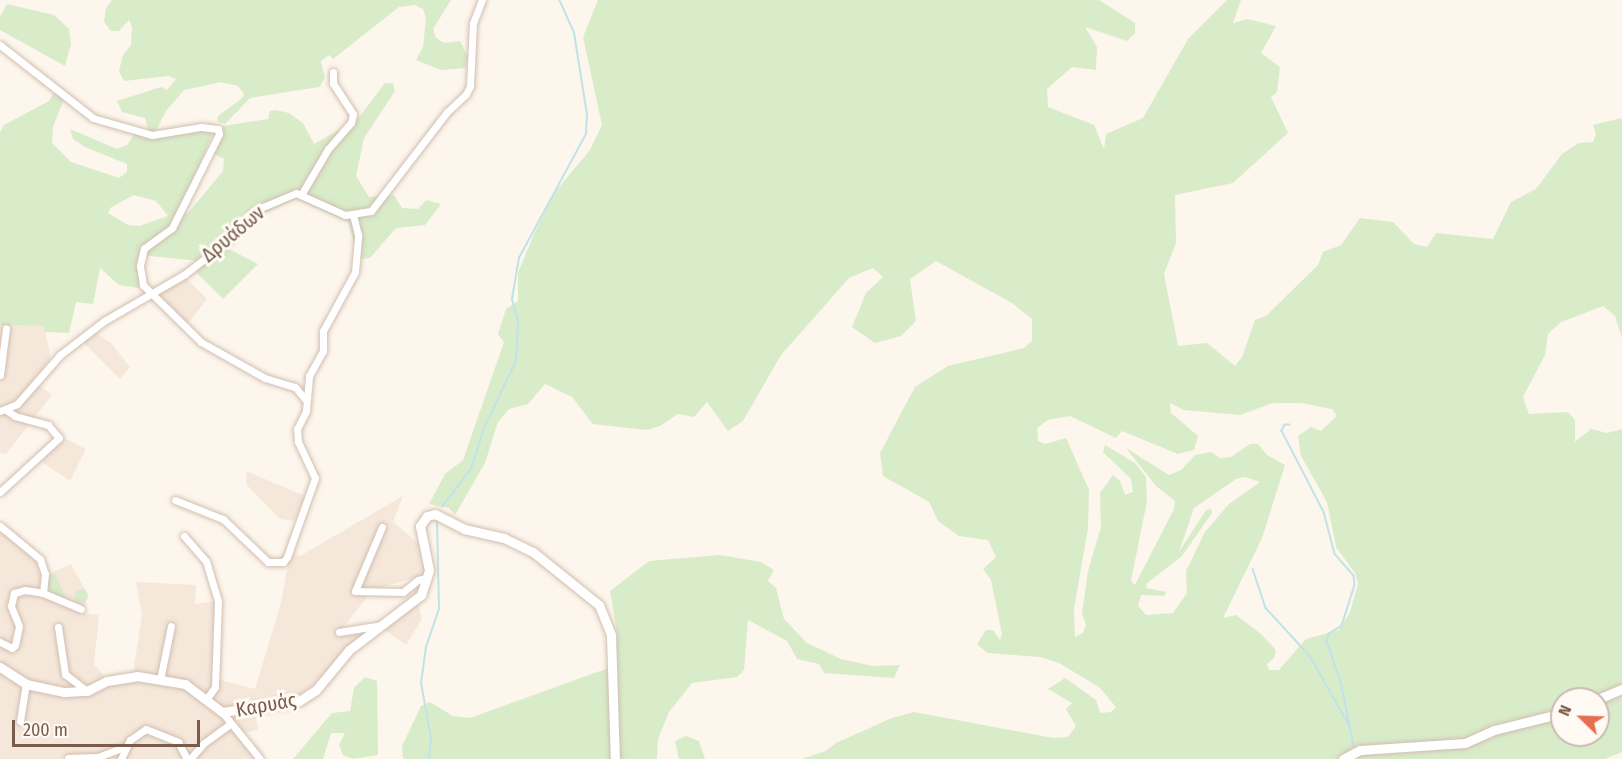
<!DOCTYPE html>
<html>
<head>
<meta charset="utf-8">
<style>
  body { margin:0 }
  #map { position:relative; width:1622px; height:759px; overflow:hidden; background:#fdf6ec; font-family:"Fira Sans Condensed",sans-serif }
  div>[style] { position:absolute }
  .residential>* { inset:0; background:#f5e8da }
  .green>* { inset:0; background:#d8ecc9 }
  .round { border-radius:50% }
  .stream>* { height:1.5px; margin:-0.75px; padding:0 0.75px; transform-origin:0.75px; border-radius:0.75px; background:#bfe3e8 }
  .roads { filter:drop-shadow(0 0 2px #d1beb0) drop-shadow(0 0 2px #d1beb0) }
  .street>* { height:7px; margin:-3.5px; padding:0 3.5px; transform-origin:3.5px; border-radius:3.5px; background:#fff }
  .secondary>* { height:9px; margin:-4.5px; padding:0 4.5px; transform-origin:4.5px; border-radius:4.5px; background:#fff }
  span { translate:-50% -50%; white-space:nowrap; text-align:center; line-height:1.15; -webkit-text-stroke:6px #fffaf3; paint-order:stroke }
  .street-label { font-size:20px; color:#7a5c4d }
  .north { position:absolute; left:1550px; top:687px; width:60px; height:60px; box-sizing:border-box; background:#fffaf3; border:2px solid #cabbb1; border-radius:50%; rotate:293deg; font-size:16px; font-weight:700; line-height:24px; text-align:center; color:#7a5c4d }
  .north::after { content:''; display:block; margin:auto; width:21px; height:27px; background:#e76f51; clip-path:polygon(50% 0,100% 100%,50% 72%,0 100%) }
  .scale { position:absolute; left:12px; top:720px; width:188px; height:27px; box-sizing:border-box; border:3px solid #7a5c4d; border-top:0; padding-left:8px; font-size:18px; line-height:21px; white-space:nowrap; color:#7a5c4d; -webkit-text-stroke:4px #fffaf3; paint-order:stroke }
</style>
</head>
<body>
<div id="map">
  <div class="residential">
    <i style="clip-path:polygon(185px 277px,207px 299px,186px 326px,152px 294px)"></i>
    <i style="clip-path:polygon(0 325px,44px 326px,51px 358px,33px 380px,52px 395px,6px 454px,0 453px)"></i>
    <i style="clip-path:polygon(95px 332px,111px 343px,130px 367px,120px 379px,83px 342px)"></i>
    <i style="clip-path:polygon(62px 437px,86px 449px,70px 481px,42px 462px)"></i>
    <i style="clip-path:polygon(246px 471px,305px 496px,294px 521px,280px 519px,247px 485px)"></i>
    <i style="clip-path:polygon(403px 496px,393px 522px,419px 544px,424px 555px,425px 575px,368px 591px,367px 597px,339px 633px,366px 629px,367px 633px,301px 696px,253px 703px,258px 730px,239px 734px,256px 759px,0 759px,0 534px,5px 532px,36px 561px,41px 577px,71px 564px,87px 593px,84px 613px,99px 615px,94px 664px,110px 683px,132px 679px,142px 615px,136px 582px,196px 585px,195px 604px,216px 601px,212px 678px,255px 689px,281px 603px,290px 554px,300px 556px)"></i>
    <i style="clip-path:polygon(418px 604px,422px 619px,406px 645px,382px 628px)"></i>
  </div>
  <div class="green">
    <i style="clip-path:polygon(112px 0,451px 0,433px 29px,436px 38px,444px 43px,460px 41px,468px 57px,465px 68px,441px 70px,416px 60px,423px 47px,426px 18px,423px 9px,415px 5px,399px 7px,333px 59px,329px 55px,321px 61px,325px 78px,319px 87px,250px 98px,225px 124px,217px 121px,218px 116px,241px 99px,244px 94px,238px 86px,221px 82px,184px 90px,166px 111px,155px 133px,149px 133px,145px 118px,122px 112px,117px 101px,161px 87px,167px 90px,176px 79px,168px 76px,124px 81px,119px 71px,123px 55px,131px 45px,132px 27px,129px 20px,119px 31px,111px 31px,104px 22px,106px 8px)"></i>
    <i style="clip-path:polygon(evenodd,598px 0,1099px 0,1135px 23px,1135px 33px,1127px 41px,1085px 27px,1097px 47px,1096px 70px,1072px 67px,1047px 89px,1048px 107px,1094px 125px,1104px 149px,1106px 134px,1143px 118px,1188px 39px,1227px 0,1241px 0,1233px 23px,1247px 19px,1276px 26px,1261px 53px,1280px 67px,1277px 92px,1271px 97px,1288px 133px,1233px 183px,1175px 195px,1176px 243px,1164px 274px,1178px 346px,1207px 343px,1235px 366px,1242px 357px,1255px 320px,1266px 316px,1318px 265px,1323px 252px,1341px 245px,1360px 218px,1393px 222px,1414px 244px,1427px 247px,1436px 233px,1493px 239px,1511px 202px,1536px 189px,1562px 154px,1579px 143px,1593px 142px,1596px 134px,1593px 125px,1622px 118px,1622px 338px,1615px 316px,1603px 306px,1561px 322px,1548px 334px,1545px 355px,1523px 397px,1529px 414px,1568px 412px,1575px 420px,1575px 442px,1591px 429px,1607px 433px,1622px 429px,1622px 752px,1605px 759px,1349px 759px,1356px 747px,1340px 759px,802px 759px,826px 751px,836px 743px,892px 718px,914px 712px,1053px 738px,1068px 737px,1076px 726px,1066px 709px,1072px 703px,1048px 689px,1065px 678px,1096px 700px,1100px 713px,1111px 712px,1116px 707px,1099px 687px,1059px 663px,1040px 657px,987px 653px,977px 644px,986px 630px,993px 630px,1000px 640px,1002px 634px,991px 580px,983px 569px,996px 557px,988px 540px,959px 536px,938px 521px,929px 502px,883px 476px,880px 453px,915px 387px,948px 366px,1024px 348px,1032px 341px,1032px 319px,1012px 303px,936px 261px,910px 279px,916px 321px,901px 336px,875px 343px,852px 327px,866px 293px,883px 277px,873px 268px,849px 278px,781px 355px,743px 421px,728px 431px,707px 402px,694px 417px,678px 414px,660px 426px,647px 430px,593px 424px,572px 397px,545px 384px,528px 404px,509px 409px,498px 422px,485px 463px,455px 515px,449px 508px,429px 504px,445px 474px,463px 460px,504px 342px,498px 334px,506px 309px,518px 301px,518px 273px,534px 234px,554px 193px,590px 150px,602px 125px,583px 37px,598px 0,1170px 403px,1184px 410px,1240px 415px,1273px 403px,1302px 403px,1332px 409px,1337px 416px,1321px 431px,1311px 427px,1298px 436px,1301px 456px,1327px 502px,1336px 547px,1355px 573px,1358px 584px,1350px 612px,1339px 630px,1306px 639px,1279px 670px,1269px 670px,1267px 664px,1274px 658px,1276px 650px,1261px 634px,1236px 615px,1223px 618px,1262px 538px,1285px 465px,1267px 455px,1258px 444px,1250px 444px,1231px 457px,1220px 458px,1211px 452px,1195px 455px,1181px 470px,1169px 475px,1126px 448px,1156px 486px,1175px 501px,1174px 509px,1135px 585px,1131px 581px,1147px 501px,1146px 477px,1135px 463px,1105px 445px,1103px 452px,1131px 479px,1133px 492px,1125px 495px,1120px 481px,1113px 475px,1100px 493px,1101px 527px,1088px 571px,1082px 614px,1086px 625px,1083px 633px,1075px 637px,1074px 609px,1088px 528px,1089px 490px,1066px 438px,1045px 444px,1038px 441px,1037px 428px,1048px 420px,1070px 416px,1116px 438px,1122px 431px,1178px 454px,1194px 450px,1198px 436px,1171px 413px,1170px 403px,598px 0,1245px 477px,1260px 482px,1229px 504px,1205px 532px,1186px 571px,1187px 593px,1173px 613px,1146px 615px,1138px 606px,1141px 595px,1164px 596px,1166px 592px,1147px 588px,1146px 584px,1182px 556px,1212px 513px,1211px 509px,1206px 510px,1179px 552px,1194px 508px,1236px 479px,1245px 477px,598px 0,1562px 699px,1598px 699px,1598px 735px,1562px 735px,1562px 699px)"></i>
    <i style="clip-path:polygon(7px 4px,54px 15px,69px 29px,71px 44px,65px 66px,0 30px,0 17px)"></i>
    <i style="clip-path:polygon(evenodd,385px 83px,393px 83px,395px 91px,364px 138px,356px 176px,369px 197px,394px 195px,402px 208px,418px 209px,426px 200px,441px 204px,425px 225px,396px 228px,370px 258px,359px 259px,348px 222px,296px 199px,259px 216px,229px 249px,258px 264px,223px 299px,195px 271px,199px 261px,140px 255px,139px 288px,119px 285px,100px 268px,93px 304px,76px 302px,69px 333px,45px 332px,43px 326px,0 325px,0 132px,4px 125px,49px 101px,55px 91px,64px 99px,53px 127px,52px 143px,71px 162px,119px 178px,127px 172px,127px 164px,85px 147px,73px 139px,70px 129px,117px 149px,127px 145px,135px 133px,214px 130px,179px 215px,188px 213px,223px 171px,224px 159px,214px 154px,223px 126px,268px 119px,270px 111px,275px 110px,289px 113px,303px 123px,314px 144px,357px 120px,385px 83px,134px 195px,156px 201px,168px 216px,139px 226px,128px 225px,108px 213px,110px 208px,134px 195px)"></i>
    <i style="clip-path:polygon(720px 555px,761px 562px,774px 570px,768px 581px,776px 588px,784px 619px,807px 643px,841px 659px,873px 666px,900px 665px,894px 678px,824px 673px,819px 664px,797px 659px,787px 641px,748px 620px,744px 670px,737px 677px,692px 683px,669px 712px,658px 739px,657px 759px,403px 759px,402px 746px,421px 706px,430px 702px,453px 716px,470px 718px,614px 666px,617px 633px,610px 591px,649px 561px)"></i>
    <i style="clip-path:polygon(56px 574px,66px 600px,47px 593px,48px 576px)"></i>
    <i class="round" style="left:74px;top:589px;width:14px;height:14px"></i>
    <i style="clip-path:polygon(365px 677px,377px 681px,378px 755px,353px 759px,343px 755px,339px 745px,345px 733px,331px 733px,323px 759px,293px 759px,332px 713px,350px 711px,354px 688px)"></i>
    <i style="clip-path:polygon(686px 736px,699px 741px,705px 759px,679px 759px,675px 741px)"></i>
  </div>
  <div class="stream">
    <i style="left:1290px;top:425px;width:5px;rotate:180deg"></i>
    <i style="left:1285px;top:425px;width:7px;rotate:117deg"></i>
    <i style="left:1282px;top:431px;width:91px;rotate:62.6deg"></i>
    <i style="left:1324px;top:512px;width:43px;rotate:75.3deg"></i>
    <i style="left:1335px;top:554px;width:29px;rotate:49deg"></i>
    <i style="left:1354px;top:576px;width:9px;rotate:84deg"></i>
    <i style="left:1355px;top:585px;width:43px;rotate:107.6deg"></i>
    <i style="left:1342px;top:626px;width:15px;rotate:148deg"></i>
    <i style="left:1329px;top:634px;width:7px;rotate:106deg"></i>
    <i style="left:1327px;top:641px;width:43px;rotate:71.1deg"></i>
    <i style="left:1341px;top:682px;width:65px;rotate:78.5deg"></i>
    <i style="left:442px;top:507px;width:48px;rotate:-52.7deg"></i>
    <i style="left:471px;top:469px;width:45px;rotate:-72deg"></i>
    <i style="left:485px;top:426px;width:72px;rotate:-64.5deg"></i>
    <i style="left:516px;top:361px;width:39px;rotate:-87deg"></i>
    <i style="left:518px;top:322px;width:24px;rotate:-105deg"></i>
    <i style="left:512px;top:299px;width:42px;rotate:-80.3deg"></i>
    <i style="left:519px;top:258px;width:141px;rotate:-61.6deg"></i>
    <i style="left:586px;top:134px;width:19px;rotate:-87deg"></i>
    <i style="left:587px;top:115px;width:83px;rotate:-99deg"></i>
    <i style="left:574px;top:33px;width:36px;rotate:-114deg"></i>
    <i style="left:1253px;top:569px;width:41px;rotate:71.6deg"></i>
    <i style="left:1266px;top:608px;width:65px;rotate:47.5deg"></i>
    <i style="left:1310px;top:656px;width:81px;rotate:60.3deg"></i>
    <i style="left:429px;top:759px;width:20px;rotate:-84deg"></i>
    <i style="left:431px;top:739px;width:57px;rotate:-100.1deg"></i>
    <i style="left:421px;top:683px;width:36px;rotate:-82deg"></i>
    <i style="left:426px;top:647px;width:40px;rotate:-71.1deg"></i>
    <i style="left:439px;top:609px;width:89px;rotate:-91.3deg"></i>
  </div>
  <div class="roads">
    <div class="street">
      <i style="left:0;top:45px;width:118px;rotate:38.1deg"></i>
      <i style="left:93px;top:118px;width:61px;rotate:16.1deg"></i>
      <i style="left:152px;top:135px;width:50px;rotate:-9.3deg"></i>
      <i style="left:201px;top:127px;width:17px;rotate:7deg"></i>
      <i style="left:218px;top:129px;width:5px;rotate:79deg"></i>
      <i style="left:219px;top:134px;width:105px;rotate:116.6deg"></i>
      <i style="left:172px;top:228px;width:34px;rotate:144deg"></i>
      <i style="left:144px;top:248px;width:18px;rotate:103deg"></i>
      <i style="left:140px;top:266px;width:19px;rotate:81deg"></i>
      <i style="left:143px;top:285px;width:81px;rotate:44.5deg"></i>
      <i style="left:201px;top:342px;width:73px;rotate:29.4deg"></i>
      <i style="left:265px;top:378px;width:31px;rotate:17deg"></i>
      <i style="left:295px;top:387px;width:17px;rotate:50deg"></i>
      <i style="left:301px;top:195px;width:53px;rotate:-59.6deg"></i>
      <i style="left:328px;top:149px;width:35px;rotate:-49deg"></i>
      <i style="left:351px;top:123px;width:9px;rotate:-77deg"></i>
      <i style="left:353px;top:114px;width:37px;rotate:-123deg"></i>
      <i style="left:333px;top:83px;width:11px;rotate:-90deg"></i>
      <i style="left:0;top:375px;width:47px;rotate:-82.7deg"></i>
      <i style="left:0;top:411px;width:18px;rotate:-22deg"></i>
      <i style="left:17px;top:404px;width:65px;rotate:-48.7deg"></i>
      <i style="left:60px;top:355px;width:56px;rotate:-37.7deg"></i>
      <i style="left:104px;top:321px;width:94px;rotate:-30.1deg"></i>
      <i style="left:185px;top:274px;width:52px;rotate:-38deg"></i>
      <i style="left:226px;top:242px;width:46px;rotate:-45.9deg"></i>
      <i style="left:258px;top:209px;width:41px;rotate:-22.8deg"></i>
      <i style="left:296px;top:193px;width:54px;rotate:24.2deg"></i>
      <i style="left:345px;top:215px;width:26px;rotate:-9deg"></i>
      <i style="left:371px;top:211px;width:125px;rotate:-52.5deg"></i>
      <i style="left:447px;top:112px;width:26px;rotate:-43deg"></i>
      <i style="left:466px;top:94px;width:9px;rotate:-63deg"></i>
      <i style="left:470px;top:86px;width:63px;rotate:-87.3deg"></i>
      <i style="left:473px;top:23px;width:25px;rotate:-69deg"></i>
      <i style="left:0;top:492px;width:80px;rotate:-42.5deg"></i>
      <i style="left:59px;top:438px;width:17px;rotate:-130deg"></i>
      <i style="left:48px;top:425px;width:34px;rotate:-165deg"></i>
      <i style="left:15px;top:416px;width:11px;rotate:-146deg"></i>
      <i style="left:175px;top:500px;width:52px;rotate:21.6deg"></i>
      <i style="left:223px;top:519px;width:62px;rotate:43.7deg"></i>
      <i style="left:268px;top:562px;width:15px"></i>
      <i style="left:283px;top:562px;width:6px;rotate:-51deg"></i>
      <i style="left:287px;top:557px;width:84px;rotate:-70.5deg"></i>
      <i style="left:315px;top:478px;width:40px;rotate:-115deg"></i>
      <i style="left:298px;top:442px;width:13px;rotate:-94deg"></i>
      <i style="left:297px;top:429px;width:20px;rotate:-63deg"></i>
      <i style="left:306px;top:411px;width:35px;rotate:-85deg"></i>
      <i style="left:309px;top:376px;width:29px;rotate:-61deg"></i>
      <i style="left:323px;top:351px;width:20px;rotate:-90deg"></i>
      <i style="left:323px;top:331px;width:67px;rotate:-61.5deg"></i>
      <i style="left:355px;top:272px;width:37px;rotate:-85deg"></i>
      <i style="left:358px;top:235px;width:21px;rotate:-104deg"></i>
      <i style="left:0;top:526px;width:52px;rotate:39.5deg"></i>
      <i style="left:40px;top:559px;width:16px;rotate:72deg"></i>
      <i style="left:45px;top:574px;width:19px;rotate:96deg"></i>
      <i style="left:382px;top:527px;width:69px;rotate:112.9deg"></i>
      <i style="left:355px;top:591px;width:48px;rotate:1.2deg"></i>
      <i style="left:403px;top:592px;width:19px;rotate:-39deg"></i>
      <i style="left:418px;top:580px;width:10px;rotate:-17deg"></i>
      <i style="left:184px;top:536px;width:33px;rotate:49deg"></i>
      <i style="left:206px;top:561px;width:42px;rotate:73.3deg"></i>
      <i style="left:218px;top:601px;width:86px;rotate:92deg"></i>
      <i style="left:215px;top:687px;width:16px;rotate:125deg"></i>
      <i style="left:58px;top:627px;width:48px;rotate:81.5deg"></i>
      <i style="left:65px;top:674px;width:28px;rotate:38deg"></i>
      <i style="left:339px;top:632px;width:44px;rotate:-9.2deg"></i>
      <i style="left:0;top:642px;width:13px;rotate:27deg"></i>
      <i style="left:12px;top:648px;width:4px;rotate:-45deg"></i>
      <i style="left:15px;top:645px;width:19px;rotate:-78deg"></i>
      <i style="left:19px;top:626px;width:22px;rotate:-112deg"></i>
      <i style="left:11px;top:606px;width:13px;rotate:-77deg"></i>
      <i style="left:14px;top:593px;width:11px;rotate:-15deg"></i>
      <i style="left:25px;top:590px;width:18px;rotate:9deg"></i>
      <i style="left:43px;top:593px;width:41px;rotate:22.8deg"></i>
      <i style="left:160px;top:680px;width:55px;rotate:-78.5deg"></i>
      <i style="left:222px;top:712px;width:60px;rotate:51deg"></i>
      <i style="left:20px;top:721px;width:37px;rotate:-81deg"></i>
      <i style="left:68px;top:758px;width:30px;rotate:-2deg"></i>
      <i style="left:98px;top:757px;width:30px;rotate:-21deg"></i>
      <i style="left:121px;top:759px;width:21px;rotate:-65deg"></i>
      <i style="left:130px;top:740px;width:19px;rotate:-35deg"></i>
      <i style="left:146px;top:729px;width:35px;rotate:22deg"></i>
      <i style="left:178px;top:742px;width:19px;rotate:62deg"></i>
      <i style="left:190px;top:759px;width:21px;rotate:-49deg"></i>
      <i style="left:204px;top:743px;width:32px;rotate:-36deg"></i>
    </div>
    <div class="secondary">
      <i style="left:0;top:667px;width:31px;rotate:33deg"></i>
      <i style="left:26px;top:684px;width:40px;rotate:12deg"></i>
      <i style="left:65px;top:692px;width:22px;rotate:-3deg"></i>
      <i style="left:87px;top:691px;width:22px;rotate:-27deg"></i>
      <i style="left:107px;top:681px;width:30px;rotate:-9deg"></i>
      <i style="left:137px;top:676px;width:49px;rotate:9.5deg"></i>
      <i style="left:185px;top:684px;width:46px;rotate:37.1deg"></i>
      <i style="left:222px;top:712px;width:78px;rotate:-8.1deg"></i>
      <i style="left:299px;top:701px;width:20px;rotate:-33deg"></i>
      <i style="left:316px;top:690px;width:52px;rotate:-50.5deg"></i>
      <i style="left:349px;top:650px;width:91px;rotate:-37.4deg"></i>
      <i style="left:421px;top:595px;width:26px;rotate:-72deg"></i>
      <i style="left:429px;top:570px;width:45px;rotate:-101.6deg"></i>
      <i style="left:420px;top:526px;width:12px;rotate:-55deg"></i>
      <i style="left:427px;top:516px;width:8px;rotate:-14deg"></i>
      <i style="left:435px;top:514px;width:33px;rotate:27deg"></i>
      <i style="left:464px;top:529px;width:41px;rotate:12.7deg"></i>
      <i style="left:504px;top:538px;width:32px;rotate:26deg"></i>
      <i style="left:533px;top:552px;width:85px;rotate:38.8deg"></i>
      <i style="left:599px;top:605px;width:32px;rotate:68deg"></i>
      <i style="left:611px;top:635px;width:124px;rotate:88.2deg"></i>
      <i style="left:1598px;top:699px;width:26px;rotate:-23deg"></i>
      <i style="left:1343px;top:759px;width:19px;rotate:-28deg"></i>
      <i style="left:1360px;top:750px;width:105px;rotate:-3.8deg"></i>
      <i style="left:1465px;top:743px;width:32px;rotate:-24deg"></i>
      <i style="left:1494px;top:730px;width:70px;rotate:-14deg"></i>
    </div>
  </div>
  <div class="street-label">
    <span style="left:233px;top:234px;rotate:-40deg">Δρυάδων</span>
    <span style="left:266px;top:705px;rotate:-10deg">Καρυάς</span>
  </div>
  <div class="north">N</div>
  <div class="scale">200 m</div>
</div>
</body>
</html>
